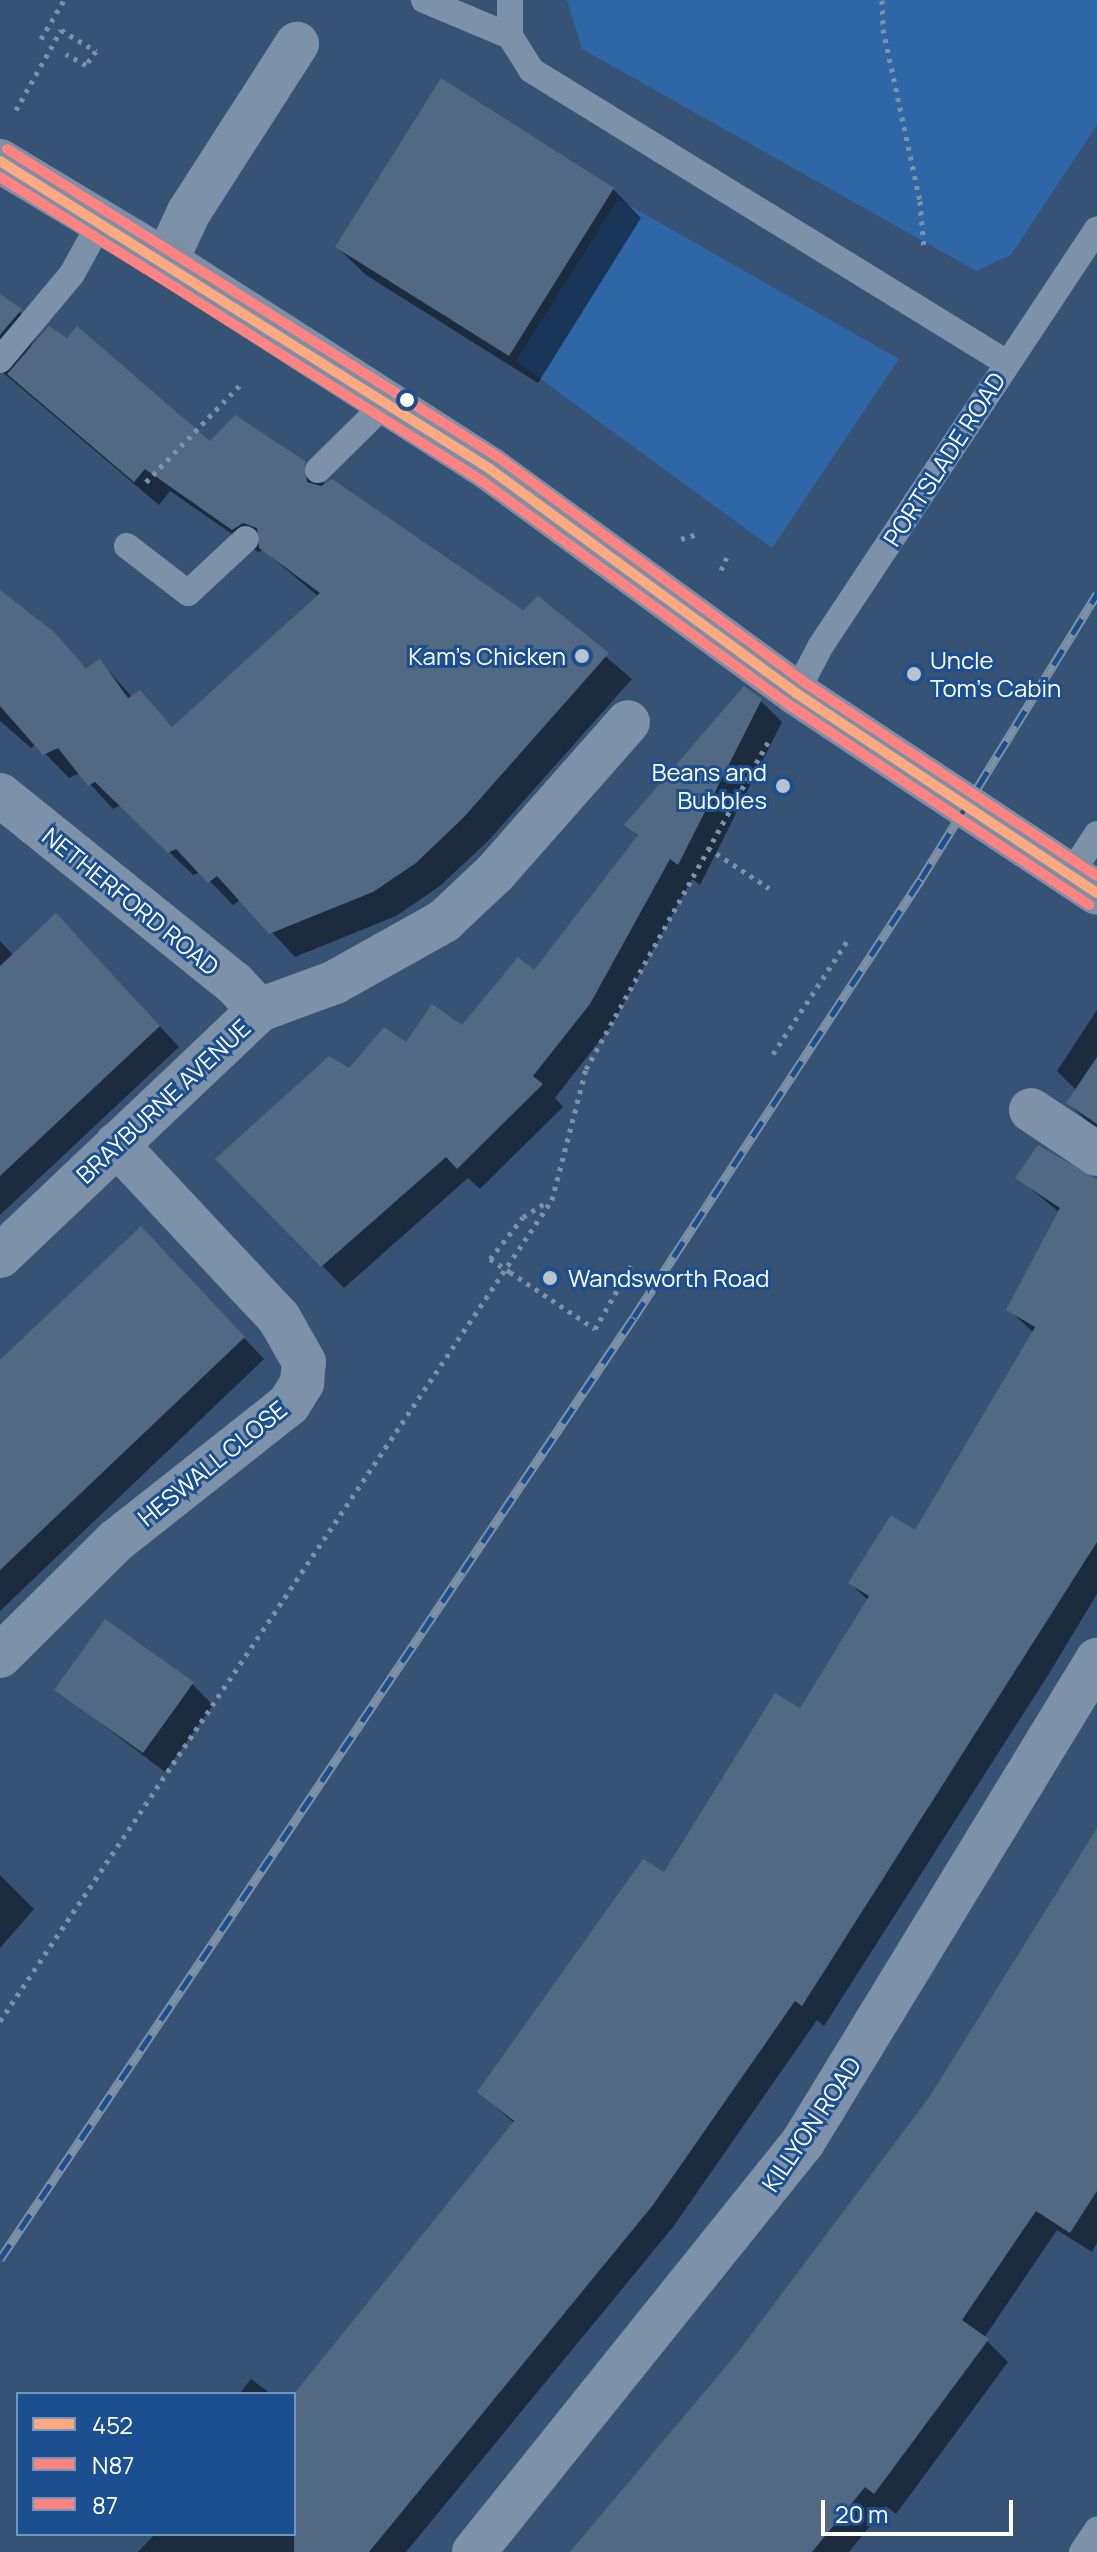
<!DOCTYPE html>
<html>
<head>
<meta charset="utf-8">
<style>
  body { margin:0 }
  #map { position:relative; width:1097px; height:2552px; overflow:hidden; background:#365274; font-family:Manrope,sans-serif }
  div>[style] { position:absolute }
  .green>* { inset:0; background:#2f66a5 }
  .shadow>* { inset:0; background:#0007 }
  .building>* { inset:0; background:#526984 }
  .path>* { height:5px; margin-top:-2.5px; transform-origin:0; background:repeating-linear-gradient(90deg,#7d92a8 0 4px,transparent 0 10px) }
  .service>* { height:26px; margin:-13px; padding:0 13px; transform-origin:13px; border-radius:13px; background:#7d92a8 }
  .minor>* { height:44px; margin:-22px; padding:0 22px; transform-origin:22px; border-radius:22px; background:#7d92a8 }
  .primary>* { height:44px; margin:-22px; padding:0 22px; transform-origin:22px; border-radius:22px; background:#7d8ea7 }
  .rail>* { height:9px; margin-top:-4.5px; transform-origin:0; background:repeating-linear-gradient(90deg,#1b4f8f 0 18px,#7e92a7 0 36px); box-sizing:border-box; border-block:2px solid #7e92a7 }
  .path-bridge>* { height:5px; margin-top:-2.5px; transform-origin:0; background:repeating-linear-gradient(90deg,#7d92a8 0 4px,transparent 0 10px) }
  .bus-1>* { height:10px; margin:-5px; padding:0 5px; transform-origin:5px; border-radius:5px; background:#ffa980 }
  .bus-2>* { height:10px; margin:-5px; padding:0 5px; transform-origin:5px; border-radius:5px; background:#ff8380 }
  .bus-3>* { height:10px; margin:-5px; padding:0 5px; transform-origin:5px; border-radius:5px; background:#ff8380 }
  .dots>* { width:22px; height:22px; translate:-50% -50%; box-sizing:border-box; border:4px solid #1b4f8f; border-radius:50% }
  span { translate:-50% -50%; white-space:nowrap; text-align:center; line-height:1.15; -webkit-text-stroke:6px #1b4f8f; paint-order:stroke }
  .street-label { font-size:24px; color:#fff }
  .poi-label { font-size:24px; color:#fff }
  .right { translate:-100% -50%; text-align:right }
  .left { translate:0 -50%; text-align:left }
  .legend { position:absolute; left:16px; top:2392px; width:280px; height:144px; box-sizing:border-box; background:#1b4f8f; border:2px solid #7695bc; margin:0; padding:10px 14px; list-style:none; font-size:24px; color:#fff }
  .legend li { display:flex; align-items:center; gap:16px; height:40px }
  .legend b { width:40px; border:2px solid #7695bc }
  .scale { position:absolute; left:821px; top:2500px; width:192px; height:36px; box-sizing:border-box; border:4px solid #fff; border-top:0; padding-left:10px; font-size:24px; line-height:28px; white-space:nowrap; color:#fff; -webkit-text-stroke:6px #1b4f8f; paint-order:stroke }
</style>
</head>
<body>
<div id="map">
  <div class="green">
    <i style="clip-path:polygon(567px 0,1097px 0,1097px 125px,1011px 255px,976px 271px,582px 49px)"></i>
    <i style="clip-path:polygon(618px 199px,899px 359px,772px 548px,516px 361px)"></i>
  </div>
  <div class="shadow">
    <i style="clip-path:polygon(613px 189px,641px 218px,538px 383px,366px 275px,337px 247px)"></i>
    <i style="clip-path:polygon(0 296px,41px 330px,18px 365px,210px 444px,304px 463px,326px 485px,523px 613px,538px 599px,632px 679px,488px 841px,440px 886px,396px 916px,295px 957px,241px 899px,233px 905px,201px 872px,193px 875px,121px 805px,113px 809px,80px 773px,69px 778px,36px 744px,31px 748px,0 721px,0 591px,88px 669px,100px 661px,132px 697px,139px 693px,174px 729px,319px 597px,263px 550px,258px 552px,170px 491px,159px 505px,0 370px)"></i>
    <i style="clip-path:polygon(760px 700px,782px 722px,700px 885px,692px 879px,611px 1026px,555px 1098px,563px 1107px,480px 1189px,468px 1178px,344px 1288px,218px 1159px,349px 1070px,462px 1028px,534px 973px,639px 837px,626px 824px)"></i>
    <i style="clip-path:polygon(77px 936px,179px 1047px,0 1215px,0 941px,14px 956px)"></i>
    <i style="clip-path:polygon(1097px 1010px,1097px 1130px,1068px 1103px,1077px 1091px,1057px 1071px)"></i>
    <i style="clip-path:polygon(1018px 1178px,1097px 1180px,1097px 1594px,1050px 1672px,824px 2026px,817px 2020px,673px 2227px,406px 2552px,138px 2552px,155px 2534px,294px 2534px,294px 2398px,515px 2124px,480px 2092px,801px 1711px,869px 1601px,850px 1583px,916px 1533px,1034px 1333px,1008px 1309px,1060px 1213px)"></i>
    <i style="clip-path:polygon(161px 1250px,264px 1359px,0 1611px,0 1363px)"></i>
    <i style="clip-path:polygon(192px 1684px,213px 1705px,165px 1772px,57px 1690px)"></i>
    <i style="clip-path:polygon(1097px 1832px,1097px 2243px,1092px 2252px,1057px 2230px,984px 2338px,1008px 2362px,896px 2514px,886px 2506px,849px 2552px,573px 2552px,739px 2353px,931px 2097px)"></i>
    <i style="clip-path:polygon(0 1875px,34px 1909px,0 1948px)"></i>
    <i style="clip-path:polygon(251px 2379px,271px 2394px,239px 2394px)"></i>
  </div>
  <div class="building">
    <i style="clip-path:polygon(441px 78px,614px 188px,509px 356px,335px 247px)"></i>
    <i style="clip-path:polygon(0 294px,22px 309px,0 335px)"></i>
    <i style="clip-path:polygon(49px 326px,67px 338px,77px 326px,210px 441px,235px 415px,305px 461px,307px 482px,321px 486px,332px 479px,523px 610px,538px 596px,609px 653px,464px 817px,416px 863px,373px 892px,269px 934px,217px 876px,208px 883px,176px 849px,168px 853px,95px 782px,88px 786px,58px 748px,43px 755px,0 706px,0 590px,54px 632px,86px 668px,100px 659px,128px 698px,140px 690px,172px 727px,320px 593px,259px 548px,257px 528px,243px 523px,232px 530px,145px 469px,134px 482px,7px 374px)"></i>
    <i style="clip-path:polygon(744px 686px,762px 699px,678px 865px,670px 859px,590px 1004px,533px 1076px,543px 1084px,457px 1169px,446px 1157px,321px 1267px,215px 1159px,329px 1056px,349px 1068px,384px 1027px,406px 1042px,432px 1004px,462px 1025px,518px 957px,534px 970px,638px 835px,624px 825px)"></i>
    <i style="clip-path:polygon(56px 913px,160px 1026px,0 1176px,0 966px)"></i>
    <i style="clip-path:polygon(1097px 1057px,1097px 1124px,1066px 1103px)"></i>
    <i style="clip-path:polygon(1038px 1145px,1097px 1179px,1097px 1542px,802px 2006px,795px 2001px,653px 2205px,369px 2552px,294px 2552px,294px 2394px,514px 2121px,477px 2092px,643px 1859px,664px 1872px,775px 1693px,800px 1708px,869px 1596px,848px 1583px,891px 1515px,915px 1530px,1035px 1327px,1006px 1310px,1060px 1208px,1015px 1178px)"></i>
    <i style="clip-path:polygon(141px 1226px,245px 1337px,0 1570px,0 1360px)"></i>
    <i style="clip-path:polygon(105px 1619px,194px 1682px,143px 1753px,54px 1690px)"></i>
    <i style="clip-path:polygon(1097px 1828px,1097px 2191px,1070px 2233px,1036px 2211px,962px 2320px,989px 2339px,874px 2494px,865px 2487px,812px 2552px,570px 2552px,738px 2352px,930px 2096px)"></i>
  </div>
  <div class="path">
    <i style="left:882px;top:0;width:29px;rotate:88deg"></i>
    <i style="left:883px;top:29px;width:176px;rotate:77.9deg"></i>
    <i style="left:920px;top:201px;width:49px;rotate:85.3deg"></i>
    <i style="left:41px;top:39px;width:45px;rotate:-59.5deg"></i>
    <i style="left:16px;top:110px;width:92px;rotate:-60.6deg"></i>
    <i style="left:61px;top:30px;width:41px;rotate:31deg"></i>
    <i style="left:96px;top:51px;width:17px;rotate:126deg"></i>
    <i style="left:86px;top:65px;width:23px;rotate:-151deg"></i>
    <i style="left:146px;top:482px;width:136px;rotate:-45.9deg"></i>
    <i style="left:681px;top:539px;width:17px;rotate:-17deg"></i>
    <i style="left:721px;top:570px;width:14px;rotate:-65deg"></i>
    <i style="left:708px;top:848px;width:73px;rotate:33.3deg"></i>
    <i style="left:773px;top:1054px;width:136px;rotate:-56.7deg"></i>
    <i style="left:523px;top:1217px;width:28px;rotate:-32deg"></i>
    <i style="left:510px;top:1272px;width:102px;rotate:33.8deg"></i>
    <i style="left:595px;top:1329px;width:73px;rotate:-60.3deg"></i>
    <i style="left:0;top:2021px;width:989px;rotate:-56.09deg"></i>
    <i style="left:552px;top:1200px;width:135px;rotate:-75.5deg"></i>
    <i style="left:586px;top:1069px;width:374px;rotate:-60.9deg"></i>
  </div>
  <div class="service">
    <i style="left:424px;top:0;width:93px;rotate:22.7deg"></i>
    <i style="left:510px;top:0;width:36px;rotate:90deg"></i>
    <i style="left:510px;top:36px;width:40px;rotate:58deg"></i>
    <i style="left:531px;top:70px;width:559px;rotate:31.61deg"></i>
    <i style="left:0;top:360px;width:112px;rotate:-50.1deg"></i>
    <i style="left:72px;top:274px;width:60px;rotate:-61.3deg"></i>
    <i style="left:318px;top:470px;width:94px;rotate:-44.6deg"></i>
    <i style="left:127px;top:546px;width:77px;rotate:37.6deg"></i>
    <i style="left:188px;top:593px;width:79px;rotate:-43deg"></i>
    <i style="left:796px;top:693px;width:52px;rotate:-62.4deg"></i>
    <i style="left:820px;top:647px;width:501px;rotate:-56.47deg"></i>
    <i style="left:1070px;top:875px;width:49px;rotate:-56.6deg"></i>
    <i style="left:1082px;top:2552px;width:27px;rotate:-56deg"></i>
  </div>
  <div class="minor">
    <i style="left:166px;top:261px;width:54px;rotate:-64.9deg"></i>
    <i style="left:189px;top:212px;width:200px;rotate:-57.3deg"></i>
    <i style="left:0;top:795px;width:300px;rotate:38.8deg"></i>
    <i style="left:234px;top:983px;width:37px;rotate:47deg"></i>
    <i style="left:1031px;top:1110px;width:79px;rotate:33.7deg"></i>
    <i style="left:0;top:1256px;width:357px;rotate:-43.5deg"></i>
    <i style="left:259px;top:1010px;width:81px;rotate:-20.2deg"></i>
    <i style="left:335px;top:982px;width:125px;rotate:-29.2deg"></i>
    <i style="left:444px;top:921px;width:70px;rotate:-43.3deg"></i>
    <i style="left:495px;top:873px;width:201px;rotate:-48.6deg"></i>
    <i style="left:0;top:1656px;width:165px;rotate:-44.8deg"></i>
    <i style="left:117px;top:1540px;width:219px;rotate:-38.3deg"></i>
    <i style="left:289px;top:1404px;width:25px;rotate:-58deg"></i>
    <i style="left:302px;top:1383px;width:21px;rotate:-85deg"></i>
    <i style="left:304px;top:1362px;width:51px;rotate:-119.6deg"></i>
    <i style="left:279px;top:1318px;width:238px;rotate:-133.1deg"></i>
    <i style="left:474px;top:2552px;width:526px;rotate:-51.26deg"></i>
    <i style="left:803px;top:2142px;width:565px;rotate:-58.62deg"></i>
  </div>
  <div class="primary">
    <i style="left:0;top:161px;width:194px;rotate:31.1deg"></i>
    <i style="left:166px;top:261px;width:385px;rotate:32.7deg"></i>
    <i style="left:490px;top:469px;width:379px;rotate:36.2deg"></i>
    <i style="left:796px;top:693px;width:361px;rotate:33.6deg"></i>
  </div>
  <div class="rail">
    <i style="left:0;top:2259px;width:1135px;rotate:-56.06deg"></i>
    <i style="left:634px;top:1317px;width:524px;rotate:-56.77deg"></i>
    <i style="left:921px;top:879px;width:335px;rotate:-58.3deg"></i>
  </div>
  <div class="path-bridge">
    <i style="left:510px;top:1272px;width:24px;rotate:-147deg"></i>
    <i style="left:490px;top:1259px;width:53px;rotate:-51.8deg"></i>
  </div>
  <div class="bus-1">
    <i style="left:0;top:161px;width:579px;rotate:32.15deg"></i>
    <i style="left:490px;top:469px;width:379px;rotate:36.2deg"></i>
    <i style="left:796px;top:693px;width:361px;rotate:33.6deg"></i>
  </div>
  <div class="bus-2">
    <i style="left:0;top:177px;width:570px;rotate:32.24deg"></i>
    <i style="left:482px;top:481px;width:379px;rotate:36.1deg"></i>
    <i style="left:788px;top:704px;width:362px;rotate:33.7deg"></i>
  </div>
  <div class="bus-3">
    <i style="left:7px;top:149px;width:580px;rotate:32.1deg"></i>
    <i style="left:498px;top:457px;width:380px;rotate:36.3deg"></i>
    <i style="left:804px;top:682px;width:351px;rotate:33.5deg"></i>
  </div>
  <div class="dots">
    <i style="left:407px;top:400px;background:#fff"></i>
    <i style="left:582px;top:656px;background:#b9c2ce"></i>
    <i style="left:914px;top:674px;background:#b9c2ce"></i>
    <i style="left:783px;top:786px;background:#b9c2ce"></i>
    <i style="left:550px;top:1278px;background:#b9c2ce"></i>
  </div>
  <div class="street-label">
    <span style="left:944px;top:459px;rotate:-57deg">PORTSLADE ROAD</span>
    <span style="left:131px;top:901px;rotate:39deg">NETHERFORD ROAD</span>
    <span style="left:163px;top:1101px;rotate:-43deg">BRAYBURNE AVENUE</span>
    <span style="left:212px;top:1463px;rotate:-39deg">HESWALL CLOSE</span>
    <span style="left:811px;top:2124px;rotate:-56deg">KILLYON ROAD</span>
  </div>
  <div class="poi-label">
    <span class="right" style="left:566px;top:656px">Kam's Chicken</span>
    <span class="left" style="left:930px;top:674px">Uncle<br>Tom's Cabin</span>
    <span class="right" style="left:767px;top:786px">Beans and<br>Bubbles</span>
    <span class="left" style="left:568px;top:1278px">Wandsworth Road</span>
  </div>
  <ul class="legend">
  <li><b style="height:10px;background:#ffa980"></b>452</li>
  <li><b style="height:10px;background:#ff8380"></b>N87</li>
  <li><b style="height:10px;background:#ff8380"></b>87</li>
  </ul>
  <div class="scale">20 m</div>
</div>
</body>
</html>
